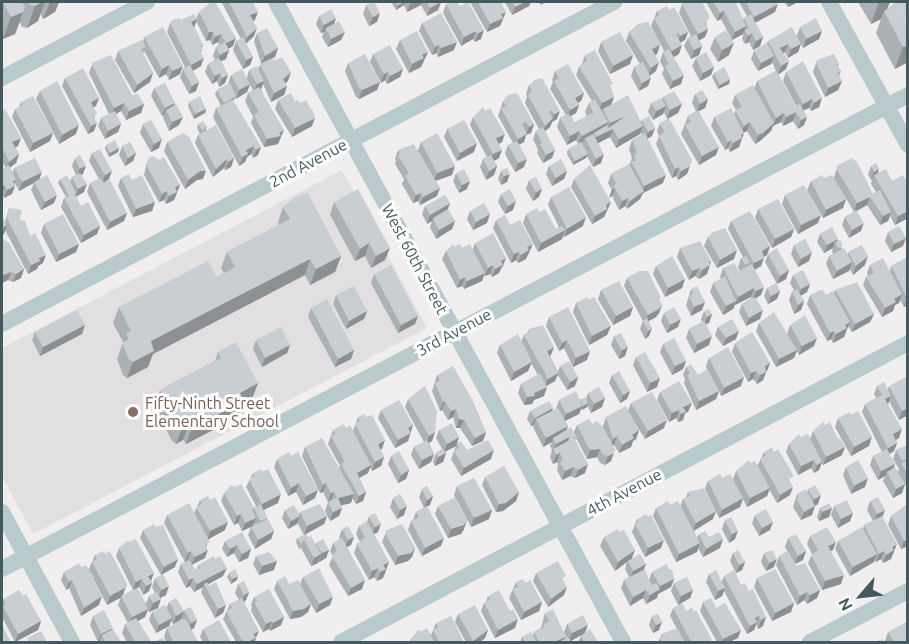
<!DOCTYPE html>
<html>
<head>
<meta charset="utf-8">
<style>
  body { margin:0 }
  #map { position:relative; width:909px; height:644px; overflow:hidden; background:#f1eeef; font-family:Ubuntu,sans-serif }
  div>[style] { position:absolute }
  .education>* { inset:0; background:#e2dfe1 }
  .minor>* { height:16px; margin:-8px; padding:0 8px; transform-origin:8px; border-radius:8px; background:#b9cacd }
  .wall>* { inset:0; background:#acb1b5 }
  .shaded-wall>* { inset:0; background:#8c9093 }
  .building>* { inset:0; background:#c8ced2 }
  .dots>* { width:16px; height:16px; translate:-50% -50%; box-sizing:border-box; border:3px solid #fff; border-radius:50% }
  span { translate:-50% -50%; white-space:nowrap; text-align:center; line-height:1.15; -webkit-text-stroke:6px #fff; paint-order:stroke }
  .street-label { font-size:16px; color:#455a5e }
  .education-label { font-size:16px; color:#785e54 }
  .left { translate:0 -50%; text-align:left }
  .frame { position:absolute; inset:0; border:3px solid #455a5e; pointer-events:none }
  .north { position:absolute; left:831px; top:566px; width:60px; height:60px; -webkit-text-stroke:4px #fff; paint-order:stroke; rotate:242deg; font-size:16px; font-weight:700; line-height:24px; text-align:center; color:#455a5e }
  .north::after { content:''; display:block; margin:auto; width:21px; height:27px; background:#455a5e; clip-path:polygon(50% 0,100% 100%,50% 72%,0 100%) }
</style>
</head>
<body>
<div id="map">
  <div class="education">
    <i style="clip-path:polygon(342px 170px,427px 328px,33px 534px,2px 476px,2px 348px)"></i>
  </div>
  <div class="minor">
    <i style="left:276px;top:2px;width:728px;rotate:61.53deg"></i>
    <i style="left:829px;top:2px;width:163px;rotate:61.1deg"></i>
    <i style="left:2px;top:78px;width:164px;rotate:-27.7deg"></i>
    <i style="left:2px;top:324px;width:692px;rotate:-27.75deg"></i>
    <i style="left:2px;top:512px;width:148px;rotate:61.7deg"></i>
    <i style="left:2px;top:569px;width:1023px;rotate:-27.62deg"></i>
    <i style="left:341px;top:642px;width:641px;rotate:-27.8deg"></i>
    <i style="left:810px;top:642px;width:110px;rotate:-27.5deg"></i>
  </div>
  <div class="wall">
    <i style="clip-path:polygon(2px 2px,59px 2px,55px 12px,43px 19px,40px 13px,38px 21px,27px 28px,22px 27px,20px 22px,15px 34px,3px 39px,2px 36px)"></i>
    <i style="clip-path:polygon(223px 2px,253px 2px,255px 20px,253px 21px,254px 36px,246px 44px,253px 57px,250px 65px,243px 69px,233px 50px,236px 41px,241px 39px,222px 3px)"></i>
    <i style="clip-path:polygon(391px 2px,441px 2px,438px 10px,427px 16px,421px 5px,407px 12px,404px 5px,396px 10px)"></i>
    <i style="clip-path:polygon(470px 2px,501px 2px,503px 20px,502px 21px,500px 26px,487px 32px)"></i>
    <i style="clip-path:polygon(505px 2px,531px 2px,529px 6px,512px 15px)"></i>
    <i style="clip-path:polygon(684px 2px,702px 2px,707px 25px,706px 26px,708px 29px,705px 37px,699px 40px,702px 46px,699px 55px,691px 59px,684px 46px,688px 38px,691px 36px,679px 13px,682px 4px)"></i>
    <i style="clip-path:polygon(706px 2px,735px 2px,743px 19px,747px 16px,739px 2px,776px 2px,775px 12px,755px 23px,763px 37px,760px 46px,753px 50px,749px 42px,745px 44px,742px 39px,744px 32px,743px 34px,732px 40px,721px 19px,717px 21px)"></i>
    <i style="clip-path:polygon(784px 2px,798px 2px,788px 7px)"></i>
    <i style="clip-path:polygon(858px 2px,890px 2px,887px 9px,893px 5px,894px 3px,908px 62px,895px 69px,876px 33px,881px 19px,871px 24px)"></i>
    <i style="clip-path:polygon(446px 4px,460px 6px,481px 39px,475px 42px,473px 39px,461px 46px,443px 13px)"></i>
    <i style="clip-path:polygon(366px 5px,377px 22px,369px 26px,363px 14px)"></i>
    <i style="clip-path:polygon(669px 10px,688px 32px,685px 40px,681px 42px,679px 54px,673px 57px,681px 84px,670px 89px,662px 74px,664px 69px,660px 61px,663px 52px,664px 51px,651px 26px,657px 11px)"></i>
    <i style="clip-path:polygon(199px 12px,233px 46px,228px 49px,229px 50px,226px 59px,221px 61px,228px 75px,225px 83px,219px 87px,217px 81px,212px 84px,205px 72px,208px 64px,215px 60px,213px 56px,216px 47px,219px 45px,218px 42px,212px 45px,210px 40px,206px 41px,196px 21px,194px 27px,203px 45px,201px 53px,201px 66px,193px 71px,199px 82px,196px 91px,189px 94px,180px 77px,183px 69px,185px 67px,167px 32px,170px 23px,181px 20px,196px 19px)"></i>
    <i style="clip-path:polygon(319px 16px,335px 23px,345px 32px,341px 40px,328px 47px,322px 37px,324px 32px,321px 33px,316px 24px)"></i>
    <i style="clip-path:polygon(422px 23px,454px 50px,438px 57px,436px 53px,432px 55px,419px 31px)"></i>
    <i style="clip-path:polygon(640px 25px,660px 45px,657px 54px,655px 54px,656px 71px,650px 75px,648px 86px,639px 91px,631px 76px,634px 67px,640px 64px,626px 41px,629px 32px)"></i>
    <i style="clip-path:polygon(800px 27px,822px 31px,819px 39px,803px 48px,801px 44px,798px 52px,788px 58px,785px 52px,784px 53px,786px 69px,778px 74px,795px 106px,796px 106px,783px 81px,786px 72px,822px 98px,819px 107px,811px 111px,809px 108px,803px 110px,807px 117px,804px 125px,798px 129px,793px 121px,783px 126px,781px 122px,773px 126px,773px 125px,771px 131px,760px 141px,755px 144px,747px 131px,744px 132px,739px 147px,730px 152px,728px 148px,725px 150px,711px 126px,714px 117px,734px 114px,736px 110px,732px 103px,735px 95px,755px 87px,757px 81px,776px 71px,772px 62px,771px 64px,758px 71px,751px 59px,754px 51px,767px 43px,768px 41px,797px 35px)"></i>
    <i style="clip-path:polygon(257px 33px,278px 48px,275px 57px,271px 59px,288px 81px,285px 83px,287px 86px,284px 95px,271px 102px,263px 84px,261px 89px,281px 138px,279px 139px,278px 144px,264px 147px,251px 123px,253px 117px,245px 101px,248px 93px,253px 90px,250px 85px,247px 92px,236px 98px,233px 101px,261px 147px,258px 155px,253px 158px,251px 154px,247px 157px,245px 162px,239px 166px,213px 117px,216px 108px,221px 106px,215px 94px,217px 90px,228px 84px,231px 75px,247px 78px,249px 70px,258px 69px,261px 63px,254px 41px)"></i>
    <i style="clip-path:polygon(144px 37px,180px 74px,169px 80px,166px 74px,159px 78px,144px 51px,143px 54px,153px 73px,150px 82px,134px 93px,115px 60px,118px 51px,143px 42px)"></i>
    <i style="clip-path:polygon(715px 37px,729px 55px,718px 62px,710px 49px)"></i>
    <i style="clip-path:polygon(400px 40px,428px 52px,421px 67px,409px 73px,396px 49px)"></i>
    <i style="clip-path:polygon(601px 42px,633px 55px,630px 64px,610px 74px,598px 51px)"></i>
    <i style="clip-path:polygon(373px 54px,403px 69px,400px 77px,387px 84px,385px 80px,381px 83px,370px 62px)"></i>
    <i style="clip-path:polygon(585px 55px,611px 88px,614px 97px,611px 104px,641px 121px,642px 120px,652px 136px,647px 139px,663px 183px,643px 193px,640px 199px,627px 209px,625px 206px,619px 210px,612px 196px,612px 190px,608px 183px,611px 174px,629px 165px,632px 158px,629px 149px,632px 140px,642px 135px,641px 133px,640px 134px,616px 148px,610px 137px,598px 143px,601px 163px,593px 167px,587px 156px,586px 158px,573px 165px,567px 154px,568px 149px,578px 144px,576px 140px,567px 145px,557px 127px,560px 118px,566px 115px,550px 89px,553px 82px,552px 80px,555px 71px,584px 93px,581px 101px,578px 103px,579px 105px,576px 113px,571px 116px,574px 123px,587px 116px,585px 112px,589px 103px,592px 101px,576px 75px,579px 67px,582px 64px)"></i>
    <i style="clip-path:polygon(696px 58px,714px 67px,711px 75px,700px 81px,692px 66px)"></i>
    <i style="clip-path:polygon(817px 60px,839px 64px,838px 67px,841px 71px,839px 76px,842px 81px,838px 90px,825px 97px,813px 72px)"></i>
    <i style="clip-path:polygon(93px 62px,132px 95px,144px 104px,141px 113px,126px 120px,121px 111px,116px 114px,121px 124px,118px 132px,105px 139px,98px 126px,101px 118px,109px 114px,89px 73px)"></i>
    <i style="clip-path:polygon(348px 63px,380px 82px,377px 90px,359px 99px,356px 97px,345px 71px)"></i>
    <i style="clip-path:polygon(714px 73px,729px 84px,718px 89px,712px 77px)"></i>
    <i style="clip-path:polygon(65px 78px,96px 106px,93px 107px,95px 119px,94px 131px,88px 134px,62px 86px)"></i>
    <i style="clip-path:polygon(534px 80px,557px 119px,552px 122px,550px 127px,545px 131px,552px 158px,543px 163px,537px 153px,538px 150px,533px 139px,536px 131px,539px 129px,525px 103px,527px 96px,526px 94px,529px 85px,533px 83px)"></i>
    <i style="clip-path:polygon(154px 88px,175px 103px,174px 105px,179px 125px,169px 131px,163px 118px,164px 115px,162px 116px,151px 96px)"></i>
    <i style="clip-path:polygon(40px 91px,76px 134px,59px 144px,36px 99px)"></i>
    <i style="clip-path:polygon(695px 94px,708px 99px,705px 108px,699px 111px,716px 155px,699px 165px,681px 134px,688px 116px,696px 111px,692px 103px)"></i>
    <i style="clip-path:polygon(663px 97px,682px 104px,678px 113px,667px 119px,664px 112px,663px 114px,653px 120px,648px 112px,651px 103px,662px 99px)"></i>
    <i style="clip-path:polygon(278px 100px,295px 101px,312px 126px,292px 137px,275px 109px)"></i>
    <i style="clip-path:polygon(503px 101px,534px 124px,531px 133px,526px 135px,524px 142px,519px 145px,524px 167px,515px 172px,505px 154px,508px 145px,513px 143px,498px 116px)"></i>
    <i style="clip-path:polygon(21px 102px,53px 133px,50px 141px,30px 152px,12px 117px,15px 109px,19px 107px)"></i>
    <i style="clip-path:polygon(189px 102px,206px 109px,205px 113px,194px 119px,188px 106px)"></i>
    <i style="clip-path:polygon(2px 111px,18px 146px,15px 147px,19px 154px,16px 163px,10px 168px,13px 173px,14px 168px,40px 179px,54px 203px,41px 210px,31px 190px,34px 183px,19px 191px,15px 183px,15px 186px,12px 194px,4px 198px,2px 193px,5px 167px,2px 161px)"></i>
    <i style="clip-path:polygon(473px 117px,502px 142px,499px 144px,499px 158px,494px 161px,497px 166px,494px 175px,486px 180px,480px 167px,483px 159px,487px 157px,470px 125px)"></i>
    <i style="clip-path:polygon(660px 123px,687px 174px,678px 180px,676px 176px,672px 178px,656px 144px,659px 136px,657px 131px)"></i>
    <i style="clip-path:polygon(143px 124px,159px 148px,151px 152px,140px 133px)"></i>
    <i style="clip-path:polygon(198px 124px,207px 127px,206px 130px,234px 158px,231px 167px,225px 170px,224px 168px,213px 177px,195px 143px,198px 135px,200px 134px,197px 128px)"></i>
    <i style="clip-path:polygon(447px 129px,474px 152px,457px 161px,444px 137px)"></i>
    <i style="clip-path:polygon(167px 142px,203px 179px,197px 180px,185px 189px,164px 151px)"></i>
    <i style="clip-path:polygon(421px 142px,452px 175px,436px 181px,437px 196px,420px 205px,418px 201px,413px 203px,402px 184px,404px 179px,395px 164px,396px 161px,395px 159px,398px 150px,418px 150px)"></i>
    <i style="clip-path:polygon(106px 145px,119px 148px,118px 152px,109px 157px,105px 149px)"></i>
    <i style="clip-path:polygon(122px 146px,136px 153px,133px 161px,125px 166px,119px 155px)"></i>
    <i style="clip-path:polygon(92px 153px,109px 179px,104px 183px,127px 213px,124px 221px,107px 230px,87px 192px,90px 183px,99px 179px,89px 161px)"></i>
    <i style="clip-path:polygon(75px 158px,83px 174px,81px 175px,84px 192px,76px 197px,81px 206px,100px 226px,97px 234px,81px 243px,61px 207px,64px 198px,66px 197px,58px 183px,60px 179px,70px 182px,72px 177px,76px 175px,72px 166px)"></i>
    <i style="clip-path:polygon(149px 158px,180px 185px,174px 200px,166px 204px,164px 200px,159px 202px,144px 175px,146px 166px)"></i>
    <i style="clip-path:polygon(838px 165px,873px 194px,876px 192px,871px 184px,872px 180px,871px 180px,868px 174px,871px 166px,879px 169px,878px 173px,892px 181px,908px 184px,908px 218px,895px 225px,890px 216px,888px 221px,880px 225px,867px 205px,857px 211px,861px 231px,849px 238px,842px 225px,845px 217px,854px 212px,835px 179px,846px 199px,843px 208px,823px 218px,807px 190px,811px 181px,824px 178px,834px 178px,835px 174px)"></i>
    <i style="clip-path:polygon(549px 166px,567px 171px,564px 179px,552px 186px,546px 174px)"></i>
    <i style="clip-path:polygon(507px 168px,507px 182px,501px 185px,498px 179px,501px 171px)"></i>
    <i style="clip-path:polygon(456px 173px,467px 189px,459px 193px,453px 181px)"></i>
    <i style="clip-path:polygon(121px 178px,132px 180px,155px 202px,152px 211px,133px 217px,118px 186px)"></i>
    <i style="clip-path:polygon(574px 179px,611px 202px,604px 217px,592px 224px,571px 187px)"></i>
    <i style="clip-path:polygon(529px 180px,539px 197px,533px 201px,526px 189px)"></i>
    <i style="clip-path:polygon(501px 194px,513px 210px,505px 214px,498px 202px)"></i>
    <i style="clip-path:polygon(785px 195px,818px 223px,798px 234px,782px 204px)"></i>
    <i style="clip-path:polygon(551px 197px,583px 226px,564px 237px,563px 235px,562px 239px,538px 252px,523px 223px,526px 214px,539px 212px,556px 229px,559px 227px,548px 205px)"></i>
    <i style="clip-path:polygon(334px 202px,385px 260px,371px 268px,365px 256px,355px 261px,330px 215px)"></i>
    <i style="clip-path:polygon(425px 206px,455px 221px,452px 229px,436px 239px,430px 227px,432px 221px,427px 224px,422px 214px)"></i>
    <i style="clip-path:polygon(283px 207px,341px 256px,335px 272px,310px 285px,305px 275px,153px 354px,148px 367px,127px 378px,123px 375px,117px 359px,123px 342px,113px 323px,119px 307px,217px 277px,224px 273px,221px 268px,227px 252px,279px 225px,278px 222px)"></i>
    <i style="clip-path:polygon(9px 208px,20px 220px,30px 236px,43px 263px,38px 266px,37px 269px,28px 274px,5px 230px,4px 234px,2px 235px,2px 216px,5px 222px)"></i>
    <i style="clip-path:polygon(758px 209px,794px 229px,791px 237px,772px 248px,755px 218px)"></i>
    <i style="clip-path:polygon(470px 211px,487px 223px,473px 230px,467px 219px)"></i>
    <i style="clip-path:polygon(496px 220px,510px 225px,530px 253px,528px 254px,526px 259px,518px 263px,516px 260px,511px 263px,493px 228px)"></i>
    <i style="clip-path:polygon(731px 221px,770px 246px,767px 255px,763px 257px,761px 266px,755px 270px,761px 295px,756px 298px,760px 319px,746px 326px,739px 312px,742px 304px,752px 298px,751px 297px,735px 305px,733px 309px,723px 315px,710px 292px,713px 283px,721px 279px,720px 277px,723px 268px,739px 271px,740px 271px,738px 267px,741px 258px,743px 257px,728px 229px)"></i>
    <i style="clip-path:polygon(44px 224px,79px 244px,76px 252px,56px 262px,41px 233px)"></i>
    <i style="clip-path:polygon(888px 232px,903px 246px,891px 252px,885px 241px)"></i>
    <i style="clip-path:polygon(820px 234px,838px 239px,837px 241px,842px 249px,848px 254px,848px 252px,865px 265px,853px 275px,850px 269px,849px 271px,833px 279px,826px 264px,829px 256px,833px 254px,832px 251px,833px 248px,824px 253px,817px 242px)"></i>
    <i style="clip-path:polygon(708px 237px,734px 259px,717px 268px,704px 246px)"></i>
    <i style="clip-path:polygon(2px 238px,24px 269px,21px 278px,13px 282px,8px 280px,2px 283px)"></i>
    <i style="clip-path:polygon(475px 243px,506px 258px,503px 267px,502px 267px,499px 273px,492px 277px,490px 274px,485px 276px,484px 275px,482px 281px,464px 289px,462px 286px,457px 288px,442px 259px,446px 251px,454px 247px,473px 249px)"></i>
    <i style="clip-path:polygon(794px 245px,809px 261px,798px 267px,791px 254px)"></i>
    <i style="clip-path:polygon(680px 248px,711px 261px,707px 274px,699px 279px,695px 276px,689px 280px,677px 257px)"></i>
    <i style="clip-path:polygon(768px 254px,789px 270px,786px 279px,777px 284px,765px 262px)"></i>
    <i style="clip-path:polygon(908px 257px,908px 305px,904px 307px,900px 300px,899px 303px,895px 305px,893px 311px,882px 317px,863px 285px,866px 277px,868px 276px,867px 273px,870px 265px,890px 271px,891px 266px)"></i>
    <i style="clip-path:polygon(656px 266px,685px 279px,682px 288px,665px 297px,653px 274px)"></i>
    <i style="clip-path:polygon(374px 274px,418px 316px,415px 324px,398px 333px,371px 283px)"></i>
    <i style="clip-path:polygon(793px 275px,810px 284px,807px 292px,801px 296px,804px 301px,801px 310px,794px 314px,789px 300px,792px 292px,794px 290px,790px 283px)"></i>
    <i style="clip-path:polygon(627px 278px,660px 296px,659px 299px,662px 305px,659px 313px,656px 317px,649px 321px,649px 336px,645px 339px,640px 329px,643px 321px,624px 286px)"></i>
    <i style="clip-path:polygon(767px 288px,780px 291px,777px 299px,768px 304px,764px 296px)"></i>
    <i style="clip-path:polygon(691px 289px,702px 310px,691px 316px,686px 305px)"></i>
    <i style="clip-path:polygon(601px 290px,633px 307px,630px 316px,613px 325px,598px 299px)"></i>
    <i style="clip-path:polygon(835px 290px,874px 314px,870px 322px,852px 332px,848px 326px,844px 337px,833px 343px,831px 339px,827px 341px,807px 304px,810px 295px,826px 295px,834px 293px)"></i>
    <i style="clip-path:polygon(336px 295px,367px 311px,364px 319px,346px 329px,333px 304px)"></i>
    <i style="clip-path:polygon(589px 300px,611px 326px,607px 335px,589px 345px,573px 312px,576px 303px)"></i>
    <i style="clip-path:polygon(311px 308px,354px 350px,351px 359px,335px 367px,308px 317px)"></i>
    <i style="clip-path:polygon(704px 311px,712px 314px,709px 323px,706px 324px,709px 345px,694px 353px,686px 338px,689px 329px,702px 322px,701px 319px)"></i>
    <i style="clip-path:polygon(664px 313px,678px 327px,667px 333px,661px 321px)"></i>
    <i style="clip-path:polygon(549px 317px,587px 360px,573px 367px,564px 348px,559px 351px,546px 326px)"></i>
    <i style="clip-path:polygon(759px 323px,787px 334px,790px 325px,814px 346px,799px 355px,797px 351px,794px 358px,776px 367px,756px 331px)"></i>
    <i style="clip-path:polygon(85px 325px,82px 334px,40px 356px,32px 340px,35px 332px)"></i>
    <i style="clip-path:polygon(718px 327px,736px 339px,723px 346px,715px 335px)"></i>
    <i style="clip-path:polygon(529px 329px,551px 355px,550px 356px,558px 372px,560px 366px,578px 377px,575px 386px,567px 390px,558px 375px,555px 381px,547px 386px,544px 396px,534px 400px,532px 404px,524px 405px,518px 393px,521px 384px,538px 375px,531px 363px,528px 371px,511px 381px,497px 353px,500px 345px,521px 342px,524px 335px,528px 332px)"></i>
    <i style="clip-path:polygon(614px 336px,625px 356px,619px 359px,611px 345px)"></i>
    <i style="clip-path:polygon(256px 340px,290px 345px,287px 353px,262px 367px,253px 349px)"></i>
    <i style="clip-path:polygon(735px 343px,770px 363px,763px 380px,757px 384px,753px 379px,748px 382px,732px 352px)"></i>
    <i style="clip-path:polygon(663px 344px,686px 361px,683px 369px,672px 375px,660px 352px)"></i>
    <i style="clip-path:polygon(218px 352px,258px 383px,252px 399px,243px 404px,238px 417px,186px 444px,183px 439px,183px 440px,176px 444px,172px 441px,154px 406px,160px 390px,215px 361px)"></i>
    <i style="clip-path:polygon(636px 357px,657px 387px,647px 392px,633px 365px)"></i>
    <i style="clip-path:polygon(709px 358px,741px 386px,721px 396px,719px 391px,716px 399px,696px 410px,684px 383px,685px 379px,683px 375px,686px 367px,698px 375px,707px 370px,706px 366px)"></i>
    <i style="clip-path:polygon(437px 375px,486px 432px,483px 441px,472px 446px,460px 428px,456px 428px,453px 417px,448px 420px,442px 410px,440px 411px,432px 391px)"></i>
    <i style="clip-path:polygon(612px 375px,630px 391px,627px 399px,620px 403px,609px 383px)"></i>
    <i style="clip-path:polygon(877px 386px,888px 389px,889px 386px,908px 415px,899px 420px,889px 401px,888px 405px,899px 438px,896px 440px,897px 443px,894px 451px,889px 454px,895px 464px,893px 469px,898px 472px,899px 469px,893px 459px,896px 450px,908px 445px,908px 485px,906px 486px,905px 484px,902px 493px,893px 498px,883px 481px,885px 476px,878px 480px,870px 465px,873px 456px,882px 452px,862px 412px,865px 404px,876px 398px,874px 394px)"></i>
    <i style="clip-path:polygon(660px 392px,688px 412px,685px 413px,683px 420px,678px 422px,676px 418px,669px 422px,657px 400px)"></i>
    <i style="clip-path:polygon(588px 393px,605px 398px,602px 407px,591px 413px,587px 405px,587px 407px,582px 410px,581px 409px,579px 414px,565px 421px,568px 426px,566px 430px,574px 432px,577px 425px,592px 424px,603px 428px,603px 426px,606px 417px,628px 411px,631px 403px,664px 428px,645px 439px,634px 421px,639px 430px,636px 439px,633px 441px,631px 447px,619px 453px,614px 445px,613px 445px,611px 461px,605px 465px,600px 463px,597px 457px,587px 459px,576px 438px,575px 440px,585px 473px,575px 478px,570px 476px,562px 480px,557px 470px,558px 465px,557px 462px,553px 464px,550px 457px,552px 450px,550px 446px,552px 442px,543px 447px,533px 427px,534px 425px,531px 426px,527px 419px,530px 411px,553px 408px,551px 411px,556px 409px,559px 400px,586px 399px)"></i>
    <i style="clip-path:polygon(408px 399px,435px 432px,432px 441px,429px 443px,434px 454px,431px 462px,419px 469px,411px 455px,414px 447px,424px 442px,405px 407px)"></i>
    <i style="clip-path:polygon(381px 410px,413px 425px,408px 441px,395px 448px,378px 418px)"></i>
    <i style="clip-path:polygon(358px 417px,382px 449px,380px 449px,384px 457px,381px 466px,372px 471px,370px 467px,368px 473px,359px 478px,366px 492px,363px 501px,356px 504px,352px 498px,351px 503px,341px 505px,342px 508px,339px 516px,330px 521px,325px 511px,328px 502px,323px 492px,320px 493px,302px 456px,305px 447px,339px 468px,340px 466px,328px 444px,333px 430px,346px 428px,353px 431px)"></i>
    <i style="clip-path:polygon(838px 418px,869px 446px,851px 456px,835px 427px)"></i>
    <i style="clip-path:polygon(439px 430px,459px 437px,457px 443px,467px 450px,491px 459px,461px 476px,451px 459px,456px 446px,445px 452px,446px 453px,443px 462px,435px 466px,433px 461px,436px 453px,442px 449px,436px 438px)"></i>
    <i style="clip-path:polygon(813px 431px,845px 447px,842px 455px,823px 465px,822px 463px,819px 470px,814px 473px,811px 468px,798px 475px,786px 452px,789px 444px,800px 437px,810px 439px)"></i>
    <i style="clip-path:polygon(764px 452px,791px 483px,790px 495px,777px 503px,769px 489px,767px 496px,747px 507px,743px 499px,740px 507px,719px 518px,705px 489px,708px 481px,722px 478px,733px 479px,736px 471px,750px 463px,758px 465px)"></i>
    <i style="clip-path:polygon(391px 456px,409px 470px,406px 479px,398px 483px,388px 464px)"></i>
    <i style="clip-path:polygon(277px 459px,315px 498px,303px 505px,296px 492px,288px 496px,274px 467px)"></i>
    <i style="clip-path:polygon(846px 467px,865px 487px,851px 494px,843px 475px)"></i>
    <i style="clip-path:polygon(253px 473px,278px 503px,264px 510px,267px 518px,267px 519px,274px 531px,271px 539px,255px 549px,248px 535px,251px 527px,255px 525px,254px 523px,253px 526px,242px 531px,238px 523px,234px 525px,221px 501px,224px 493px,254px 508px,256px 506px,246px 487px)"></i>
    <i style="clip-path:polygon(485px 477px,519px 492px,516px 501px,503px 511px,496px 512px,482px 485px)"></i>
    <i style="clip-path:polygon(457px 486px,492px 510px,489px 519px,471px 527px,454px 495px)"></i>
    <i style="clip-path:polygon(422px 489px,433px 496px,430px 505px,427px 506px,441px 546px,422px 556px,408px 530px,411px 521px,413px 520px,416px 512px,424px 508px,419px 497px)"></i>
    <i style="clip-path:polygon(808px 489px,818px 504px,814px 506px,812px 515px,801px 520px,793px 507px,797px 494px,808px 491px)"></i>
    <i style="clip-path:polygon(688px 492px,713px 519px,694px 531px,697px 538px,699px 534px,709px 537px,720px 548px,703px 557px,698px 548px,697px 552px,676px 562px,653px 516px,656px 508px,670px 505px,680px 507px,683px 499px,686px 498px)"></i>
    <i style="clip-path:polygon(393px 498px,404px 515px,397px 519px,390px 507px)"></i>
    <i style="clip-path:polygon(200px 500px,225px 530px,208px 539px,205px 558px,192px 565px,195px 570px,197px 569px,198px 565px,223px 576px,208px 584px,223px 613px,215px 618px,201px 592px,203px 587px,194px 592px,190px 586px,186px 588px,178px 572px,181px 564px,185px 562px,164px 523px,167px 515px,194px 513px)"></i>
    <i style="clip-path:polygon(870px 501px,882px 516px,894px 553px,892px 554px,891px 559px,883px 563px,881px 559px,876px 562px,875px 560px,874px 562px,850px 576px,835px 549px,838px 541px,863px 529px,864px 525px,873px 521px,867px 510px)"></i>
    <i style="clip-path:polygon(908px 504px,907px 550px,906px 547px,901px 549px,888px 525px,891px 516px)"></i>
    <i style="clip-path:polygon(438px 506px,464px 529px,461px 534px,448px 538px,435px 514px)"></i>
    <i style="clip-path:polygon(834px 506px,853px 513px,850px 521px,838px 528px,831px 515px)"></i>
    <i style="clip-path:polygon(820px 508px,832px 508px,829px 517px,819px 521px,817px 517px)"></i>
    <i style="clip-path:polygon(285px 510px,299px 514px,300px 512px,327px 516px,324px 524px,304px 535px,297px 522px,297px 524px,288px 529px,282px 518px)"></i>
    <i style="clip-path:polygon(755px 515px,770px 530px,759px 536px,752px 523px)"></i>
    <i style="clip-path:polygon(369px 516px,378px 532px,374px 534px,386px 571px,383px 578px,377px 581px,374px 577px,369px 580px,354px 553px,357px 544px,360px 542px,356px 534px,359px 526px,367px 522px)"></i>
    <i style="clip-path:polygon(637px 519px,661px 548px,645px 557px,632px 532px)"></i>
    <i style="clip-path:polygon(725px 520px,735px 539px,729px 543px,722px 529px)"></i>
    <i style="clip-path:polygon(155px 527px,175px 567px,161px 575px,140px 538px,143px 530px)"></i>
    <i style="clip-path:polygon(342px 529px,354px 537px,351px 545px,347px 547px,362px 589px,348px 596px,329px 565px,333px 556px,330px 551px,333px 543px,340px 539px,339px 537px)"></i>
    <i style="clip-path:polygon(387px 530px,415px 548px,412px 557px,408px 561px,395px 565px,382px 542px)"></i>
    <i style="clip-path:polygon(810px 536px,833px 550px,831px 551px,841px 584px,822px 590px,808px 563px,812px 554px,807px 544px)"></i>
    <i style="clip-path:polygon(308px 537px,316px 545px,316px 543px,329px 550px,326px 558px,319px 562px,319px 560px,318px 563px,311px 566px,301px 548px,299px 549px,296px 542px,297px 538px)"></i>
    <i style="clip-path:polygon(604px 537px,632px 558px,646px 564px,644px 569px,651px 586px,652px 586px,649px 580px,652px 572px,674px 579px,671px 587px,658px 594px,657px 598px,646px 604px,643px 598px,630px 606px,621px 588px,624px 580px,629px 577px,625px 569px,627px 562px,615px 571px,600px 546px)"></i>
    <i style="clip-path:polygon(788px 538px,806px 551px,803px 560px,795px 564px,785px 547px)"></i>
    <i style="clip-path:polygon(225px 541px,251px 549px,248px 558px,239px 562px,234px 553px,227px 557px,222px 549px)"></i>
    <i style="clip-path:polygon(119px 548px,152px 583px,149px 591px,143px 595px,139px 587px,137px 588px,146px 604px,149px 596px,155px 593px,152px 587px,155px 578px,166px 595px,160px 598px,158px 608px,149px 612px,148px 610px,145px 617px,138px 621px,151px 642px,127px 642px,122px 633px,125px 624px,128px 623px,118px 605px,121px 597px,107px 605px,94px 580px,99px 605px,81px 616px,69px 588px,66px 590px,61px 580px,64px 572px,81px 567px,89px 569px,95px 555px,124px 592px,122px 596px,133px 590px,116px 556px)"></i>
    <i style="clip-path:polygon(733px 553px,745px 562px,742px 570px,736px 573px,730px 561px)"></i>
    <i style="clip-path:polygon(764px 553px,774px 567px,766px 571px,761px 562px)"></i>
    <i style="clip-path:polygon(256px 556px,274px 570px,259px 575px,253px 564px)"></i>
    <i style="clip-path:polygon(779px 556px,820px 590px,817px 598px,807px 604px,804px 600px,797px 605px,776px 565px)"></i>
    <i style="clip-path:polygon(229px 573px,237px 580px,231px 584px,227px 577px)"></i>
    <i style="clip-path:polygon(536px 573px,564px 581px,564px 595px,548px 607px,533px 581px)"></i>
    <i style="clip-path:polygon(709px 574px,722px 581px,724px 576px,741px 585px,749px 591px,766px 617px,763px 626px,758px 629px,756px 624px,754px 630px,747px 634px,724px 591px,722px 596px,715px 600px,706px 582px)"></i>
    <i style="clip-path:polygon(303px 577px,330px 605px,316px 613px,309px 600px,311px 604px,308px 612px,301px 617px,290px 619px,274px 589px,277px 581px,289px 584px,300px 584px)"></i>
    <i style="clip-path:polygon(757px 578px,794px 603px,791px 612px,772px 621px,754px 587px)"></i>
    <i style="clip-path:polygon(516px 582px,525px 583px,542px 602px,539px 611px,521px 620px,509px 598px)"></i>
    <i style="clip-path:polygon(674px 583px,693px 590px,690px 598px,678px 605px,671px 591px)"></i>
    <i style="clip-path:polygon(238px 584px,249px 592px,246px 600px,244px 602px,256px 640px,254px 642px,236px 642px,223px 619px,230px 604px,239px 600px,235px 593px)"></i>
    <i style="clip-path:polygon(23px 596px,41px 621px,38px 630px,15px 642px,2px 617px,2px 603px,3px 599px)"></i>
    <i style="clip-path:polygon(488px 596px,515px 628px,495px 638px,481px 611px,484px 603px,486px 602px)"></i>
    <i style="clip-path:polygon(254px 597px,284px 617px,281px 625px,270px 631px,269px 629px,263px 632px,251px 611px,252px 607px,251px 605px)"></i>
    <i style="clip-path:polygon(169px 602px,181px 620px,173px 624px,171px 621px,169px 626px,156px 633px,149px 620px,152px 612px,167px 607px)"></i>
    <i style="clip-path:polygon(703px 602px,716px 608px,738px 638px,729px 642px,717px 642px,700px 611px)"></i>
    <i style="clip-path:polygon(673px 608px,686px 611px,711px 642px,658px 642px,662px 634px,677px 629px,670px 616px)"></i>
    <i style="clip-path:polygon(184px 610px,197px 620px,194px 628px,191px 630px,198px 642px,166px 642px,164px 637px,167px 628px,183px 620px,181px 618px)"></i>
    <i style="clip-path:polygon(545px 613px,566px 637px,565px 639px,567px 638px,564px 632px,567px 624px,586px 633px,598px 642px,578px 642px,581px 636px,582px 635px,570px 641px,571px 642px,520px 642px,522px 637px,533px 635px,534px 632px,541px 628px)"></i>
    <i style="clip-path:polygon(458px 614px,488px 630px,485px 638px,480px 642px,466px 642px,455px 622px)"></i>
    <i style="clip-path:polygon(93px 616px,112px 630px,121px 642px,98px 642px,90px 625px)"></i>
    <i style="clip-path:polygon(652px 616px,659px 630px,653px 633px,649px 625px)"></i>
    <i style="clip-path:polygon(436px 623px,464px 642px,409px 642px,410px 640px,420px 632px,431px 635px)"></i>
    <i style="clip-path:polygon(203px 629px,231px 642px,203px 642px,200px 637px)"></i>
    <i style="clip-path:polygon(888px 632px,908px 642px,886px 642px,885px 641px)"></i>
  </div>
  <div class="shaded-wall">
    <i style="clip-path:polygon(42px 2px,45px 2px,38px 21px,27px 28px,35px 6px)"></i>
    <i style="clip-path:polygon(50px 2px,59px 2px,55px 12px,43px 19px)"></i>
    <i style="clip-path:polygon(405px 2px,404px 5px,396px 10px,398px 5px)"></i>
    <i style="clip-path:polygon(415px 2px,422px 2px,421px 5px,407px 12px,410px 4px)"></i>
    <i style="clip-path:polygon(441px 2px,438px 10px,427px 16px,430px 8px)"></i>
    <i style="clip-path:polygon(525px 2px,531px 2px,529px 6px,512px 15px,515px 7px)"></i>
    <i style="clip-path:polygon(541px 2px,547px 2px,540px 5px)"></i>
    <i style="clip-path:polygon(790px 2px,798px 2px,788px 7px)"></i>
    <i style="clip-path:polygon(879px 2px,890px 2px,885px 14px,884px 11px,881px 19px,871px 24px)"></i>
    <i style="clip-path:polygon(778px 4px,775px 12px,751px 25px,754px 17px)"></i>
    <i style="clip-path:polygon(724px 11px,721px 19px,717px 21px,720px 13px)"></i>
    <i style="clip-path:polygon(23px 12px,15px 34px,3px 39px,11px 17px)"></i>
    <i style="clip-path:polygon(258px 12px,255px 20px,247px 24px,250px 15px)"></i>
    <i style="clip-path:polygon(506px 12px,500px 26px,487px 32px,490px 24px,501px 14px)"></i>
    <i style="clip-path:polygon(380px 13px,377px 22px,369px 26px,373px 17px)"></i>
    <i style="clip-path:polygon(336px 18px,333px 27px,326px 28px,324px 32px,321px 33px,324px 25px)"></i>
    <i style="clip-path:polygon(197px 19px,194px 28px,191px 22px)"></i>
    <i style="clip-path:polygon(746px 26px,743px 34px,732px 40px,735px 32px)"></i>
    <i style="clip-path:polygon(257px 28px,254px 36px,244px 45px,247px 37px)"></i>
    <i style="clip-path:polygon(708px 29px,705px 37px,695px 43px,698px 34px)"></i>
    <i style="clip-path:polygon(484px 30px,481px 39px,475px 42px,478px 33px)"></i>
    <i style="clip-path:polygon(476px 31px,473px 39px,461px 46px,464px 37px)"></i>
    <i style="clip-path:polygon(822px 31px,819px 39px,803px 48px,806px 39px)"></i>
    <i style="clip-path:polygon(209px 32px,213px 32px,210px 40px,206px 41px)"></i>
    <i style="clip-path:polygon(345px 32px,341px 40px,328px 47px,331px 39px)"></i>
    <i style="clip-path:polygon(688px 32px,685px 40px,677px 44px,680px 36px)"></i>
    <i style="clip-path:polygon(752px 33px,749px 42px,745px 44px,748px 36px)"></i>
    <i style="clip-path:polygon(221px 34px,218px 42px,212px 45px,215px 37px)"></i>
    <i style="clip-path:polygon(763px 37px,760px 46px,753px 50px,756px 41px)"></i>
    <i style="clip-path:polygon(236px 38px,233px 46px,223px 52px,226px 43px)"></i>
    <i style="clip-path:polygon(457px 42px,454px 50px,438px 57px,441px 48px)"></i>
    <i style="clip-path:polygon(734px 43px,729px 55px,718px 62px,722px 50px)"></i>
    <i style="clip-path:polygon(788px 44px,785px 52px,777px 56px,780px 48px)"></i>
    <i style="clip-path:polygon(801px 44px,798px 52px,788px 58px,791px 49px)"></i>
    <i style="clip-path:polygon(439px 45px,436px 53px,432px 55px,435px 47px)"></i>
    <i style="clip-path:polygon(660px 45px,657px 54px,649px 58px,652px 49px)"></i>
    <i style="clip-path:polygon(682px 45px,679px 54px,669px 60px,672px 51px)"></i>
    <i style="clip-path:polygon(908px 45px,908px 62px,895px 69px,903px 47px)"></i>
    <i style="clip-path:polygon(702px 46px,699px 55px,691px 59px,694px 50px)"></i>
    <i style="clip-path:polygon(278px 48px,275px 57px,261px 64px,265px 56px)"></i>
    <i style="clip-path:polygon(229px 50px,226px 59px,217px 63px,220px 55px)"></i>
    <i style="clip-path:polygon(428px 52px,421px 67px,409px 73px,412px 64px,422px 55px)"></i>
    <i style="clip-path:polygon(633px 55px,630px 64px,610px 74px,613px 66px)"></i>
    <i style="clip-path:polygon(774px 56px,771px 64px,758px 71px,761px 63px)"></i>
    <i style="clip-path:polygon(253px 57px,250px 65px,243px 69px,246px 60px)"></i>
    <i style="clip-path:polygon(204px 58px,201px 66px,188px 73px,191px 65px)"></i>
    <i style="clip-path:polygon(789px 61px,786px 69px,778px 75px,781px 66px)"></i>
    <i style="clip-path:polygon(659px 62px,656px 71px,648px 77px,651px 68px)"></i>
    <i style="clip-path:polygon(169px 65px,166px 74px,159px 78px,162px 69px)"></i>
    <i style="clip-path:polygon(183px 66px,180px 74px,169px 80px,172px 71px)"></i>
    <i style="clip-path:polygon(714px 67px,711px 75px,700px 81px,703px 73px)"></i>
    <i style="clip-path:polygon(403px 69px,400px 77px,387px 84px,390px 76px)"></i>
    <i style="clip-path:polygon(291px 72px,288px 81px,280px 88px,283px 79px)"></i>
    <i style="clip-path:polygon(388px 72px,385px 80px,381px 83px,384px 74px)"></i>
    <i style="clip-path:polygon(153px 73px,150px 82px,134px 93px,137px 85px)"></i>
    <i style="clip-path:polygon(220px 73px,217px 81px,212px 84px,215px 76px)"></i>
    <i style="clip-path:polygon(228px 75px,225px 83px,219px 87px,222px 78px)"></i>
    <i style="clip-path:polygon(684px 75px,681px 84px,670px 89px,673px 81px)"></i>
    <i style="clip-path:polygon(651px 78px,648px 86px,639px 91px,642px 83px)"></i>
    <i style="clip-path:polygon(730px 79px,729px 84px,718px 89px,720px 85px)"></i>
    <i style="clip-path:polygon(264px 81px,261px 89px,254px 93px,257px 84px)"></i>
    <i style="clip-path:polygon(842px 81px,838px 90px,825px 97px,828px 88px)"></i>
    <i style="clip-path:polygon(199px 82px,196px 91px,189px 94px,192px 86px)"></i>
    <i style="clip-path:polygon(380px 82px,377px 90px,359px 99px,362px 90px)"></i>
    <i style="clip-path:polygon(250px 84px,247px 92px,236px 99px,239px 90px)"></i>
    <i style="clip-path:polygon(287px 86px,284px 95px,271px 102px,274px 93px)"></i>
    <i style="clip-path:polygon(584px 93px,581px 101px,572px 106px,575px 98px)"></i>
    <i style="clip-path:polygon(614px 97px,611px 105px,599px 111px,602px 103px)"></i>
    <i style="clip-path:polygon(99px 98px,96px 106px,87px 110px,91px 102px)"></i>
    <i style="clip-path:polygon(822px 98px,819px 107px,811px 111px,814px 103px)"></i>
    <i style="clip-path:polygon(708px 99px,705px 108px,697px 112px,700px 104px)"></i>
    <i style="clip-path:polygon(812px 99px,809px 108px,800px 112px,803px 104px)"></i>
    <i style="clip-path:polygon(124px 103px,121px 111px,111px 117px,114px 108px)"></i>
    <i style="clip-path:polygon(175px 103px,172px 111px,166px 110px,164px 115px,162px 116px,165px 108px)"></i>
    <i style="clip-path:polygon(144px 104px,141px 113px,126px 120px,129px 111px)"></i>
    <i style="clip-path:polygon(682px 104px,678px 113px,667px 119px,670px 110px)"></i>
    <i style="clip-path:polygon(579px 105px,576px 113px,567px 118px,570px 110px)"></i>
    <i style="clip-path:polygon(666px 106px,663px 114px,653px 120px,656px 111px)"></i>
    <i style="clip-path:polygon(206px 109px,205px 113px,194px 119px,195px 114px)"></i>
    <i style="clip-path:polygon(560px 111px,557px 119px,552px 122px,550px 127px,542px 134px,545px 126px,552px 119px,554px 114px)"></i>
    <i style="clip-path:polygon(796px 112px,793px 121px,783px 126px,786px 117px)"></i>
    <i style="clip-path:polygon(784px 113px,781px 122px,773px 126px,776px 118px)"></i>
    <i style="clip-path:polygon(626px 116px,613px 129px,610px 137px,593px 146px,596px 137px,607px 131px,610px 123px)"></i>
    <i style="clip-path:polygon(183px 117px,179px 125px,169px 131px,172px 122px)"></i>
    <i style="clip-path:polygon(807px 117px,804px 125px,798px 129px,801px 120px)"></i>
    <i style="clip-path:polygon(315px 118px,312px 126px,292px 137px,295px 128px)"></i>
    <i style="clip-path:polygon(608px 122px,605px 131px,594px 133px,592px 137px,585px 138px,583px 141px,578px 144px,582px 136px)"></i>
    <i style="clip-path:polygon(750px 122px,747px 131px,741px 134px,744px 126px)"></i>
    <i style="clip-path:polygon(97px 123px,94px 131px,88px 134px,91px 126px)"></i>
    <i style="clip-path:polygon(774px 123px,771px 131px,760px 141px,755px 144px,758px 135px)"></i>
    <i style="clip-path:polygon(121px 124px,118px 132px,105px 139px,108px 131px)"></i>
    <i style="clip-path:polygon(534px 124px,531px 133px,526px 135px,524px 142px,515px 147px,518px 139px,526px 134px,529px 127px)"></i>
    <i style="clip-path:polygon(79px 125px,76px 134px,59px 144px,62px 135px)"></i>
    <i style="clip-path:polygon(643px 126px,640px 134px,616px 148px,619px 139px)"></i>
    <i style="clip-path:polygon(655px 128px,652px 136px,645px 140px,648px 132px)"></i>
    <i style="clip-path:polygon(284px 130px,278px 144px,264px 147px,267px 139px)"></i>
    <i style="clip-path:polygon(579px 131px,576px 140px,567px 145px,570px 136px)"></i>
    <i style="clip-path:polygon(53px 133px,50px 141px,30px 152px,33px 143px)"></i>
    <i style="clip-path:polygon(744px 133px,739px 147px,730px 152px,733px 143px,741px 135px)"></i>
    <i style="clip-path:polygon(505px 134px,502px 142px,493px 147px,496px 138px)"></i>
    <i style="clip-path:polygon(21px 138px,18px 146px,9px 151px,12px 142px)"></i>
    <i style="clip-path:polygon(162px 139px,159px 148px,151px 152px,154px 144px)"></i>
    <i style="clip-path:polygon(731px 140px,728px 148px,725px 150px,728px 142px)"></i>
    <i style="clip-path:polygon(477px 143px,474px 152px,457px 161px,460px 153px)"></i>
    <i style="clip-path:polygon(254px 146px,251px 154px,247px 157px,245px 162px,239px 166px,246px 150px)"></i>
    <i style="clip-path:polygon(261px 147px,258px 155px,253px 158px,256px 150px)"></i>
    <i style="clip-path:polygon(719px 147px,716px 155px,699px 165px,702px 156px)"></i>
    <i style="clip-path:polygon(119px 148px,118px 152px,109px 157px,110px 153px)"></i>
    <i style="clip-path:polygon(502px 150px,499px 158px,490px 163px,493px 154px)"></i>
    <i style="clip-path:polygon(555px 150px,552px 158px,543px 163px,546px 155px)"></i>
    <i style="clip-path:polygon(136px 153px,133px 161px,125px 166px,128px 158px)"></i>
    <i style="clip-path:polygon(19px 154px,16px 163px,6px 170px,9px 162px)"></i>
    <i style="clip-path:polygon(588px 154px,586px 158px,573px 165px,575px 161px)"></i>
    <i style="clip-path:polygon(604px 154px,601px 163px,593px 167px,596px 159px)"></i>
    <i style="clip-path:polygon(234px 158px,231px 167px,225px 170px,228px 162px)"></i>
    <i style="clip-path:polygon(227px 159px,224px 168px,213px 177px,216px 169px)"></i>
    <i style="clip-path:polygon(527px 159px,524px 167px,515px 172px,518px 163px)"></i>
    <i style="clip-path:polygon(86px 166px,83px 174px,77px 177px,80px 168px)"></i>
    <i style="clip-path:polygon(455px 166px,452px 175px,434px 181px,437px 173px)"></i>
    <i style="clip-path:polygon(497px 166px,494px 175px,486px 180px,489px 171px)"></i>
    <i style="clip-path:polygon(690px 166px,687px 174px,678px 180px,681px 171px)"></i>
    <i style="clip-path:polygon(679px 167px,676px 176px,672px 178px,675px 169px)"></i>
    <i style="clip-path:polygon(879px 169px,876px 178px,874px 175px,871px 180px,874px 172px)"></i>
    <i style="clip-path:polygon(112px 171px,109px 179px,102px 184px,105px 175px)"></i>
    <i style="clip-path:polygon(200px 171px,206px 171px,203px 179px,197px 180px,185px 189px,188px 180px)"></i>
    <i style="clip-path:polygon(567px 171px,564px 179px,552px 186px,556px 178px)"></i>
    <i style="clip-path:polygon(42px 172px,39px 180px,19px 191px,22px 182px)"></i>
    <i style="clip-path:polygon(510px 174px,507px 182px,501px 185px,504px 176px)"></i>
    <i style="clip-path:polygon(666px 175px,663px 183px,643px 193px,640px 199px,627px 209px,630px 201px,642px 192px,644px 186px)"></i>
    <i style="clip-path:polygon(16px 180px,13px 187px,15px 186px,12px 194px,4px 198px,7px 190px,13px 181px)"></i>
    <i style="clip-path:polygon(470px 181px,467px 189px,459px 193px,462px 185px)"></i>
    <i style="clip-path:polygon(87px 184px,84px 192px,75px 197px,78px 189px)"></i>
    <i style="clip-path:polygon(5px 185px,2px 194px,2px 187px)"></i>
    <i style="clip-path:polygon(180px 185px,174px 200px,166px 204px,169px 196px,175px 187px)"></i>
    <i style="clip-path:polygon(440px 188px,437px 196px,420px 205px,423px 197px)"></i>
    <i style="clip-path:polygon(615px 188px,612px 196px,609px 198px,612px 189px)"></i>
    <i style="clip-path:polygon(542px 189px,539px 197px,533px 201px,536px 192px)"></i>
    <i style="clip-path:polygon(167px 191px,164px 200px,159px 202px,162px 194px)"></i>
    <i style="clip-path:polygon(421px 193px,418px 201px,413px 203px,416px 195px)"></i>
    <i style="clip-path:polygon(57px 195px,54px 203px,41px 210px,45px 202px)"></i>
    <i style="clip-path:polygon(870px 197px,867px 205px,854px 212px,857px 203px)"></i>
    <i style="clip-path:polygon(628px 198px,625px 206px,619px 210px,622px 201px)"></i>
    <i style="clip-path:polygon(846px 199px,843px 208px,823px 218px,826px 210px)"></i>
    <i style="clip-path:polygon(516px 201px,513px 210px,505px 214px,508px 206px)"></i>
    <i style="clip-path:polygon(155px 202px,152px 211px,133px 217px,136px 209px)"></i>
    <i style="clip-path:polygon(611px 202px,604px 217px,592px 224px,595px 216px,606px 205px)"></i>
    <i style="clip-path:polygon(450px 203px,447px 212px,433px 218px,432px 221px,427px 224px,430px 215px)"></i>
    <i style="clip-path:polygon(908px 211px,908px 218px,895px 225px,898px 216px)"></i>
    <i style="clip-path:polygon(891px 212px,888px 221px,880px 225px,883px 216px)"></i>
    <i style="clip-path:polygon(127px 213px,124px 221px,107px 230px,110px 222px)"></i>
    <i style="clip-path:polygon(490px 214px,487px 223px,473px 230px,476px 222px)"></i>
    <i style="clip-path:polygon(821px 215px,818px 223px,798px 234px,801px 225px)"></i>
    <i style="clip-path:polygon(586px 217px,583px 226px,564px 237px,567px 229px)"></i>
    <i style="clip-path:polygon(455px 221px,452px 229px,436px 239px,439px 230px)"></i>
    <i style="clip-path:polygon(864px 223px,861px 231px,849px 238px,852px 230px)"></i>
    <i style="clip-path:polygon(7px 225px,4px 234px,2px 235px,2px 228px)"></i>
    <i style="clip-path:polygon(100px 226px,97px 234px,81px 243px,84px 235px)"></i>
    <i style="clip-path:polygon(794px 229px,791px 237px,772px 248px,775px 239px)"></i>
    <i style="clip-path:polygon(565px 230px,562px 239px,538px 252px,541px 243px)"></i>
    <i style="clip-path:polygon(906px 238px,903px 246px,891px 252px,894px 244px)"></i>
    <i style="clip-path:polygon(838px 239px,836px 245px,835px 242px,833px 248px,824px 253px,827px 245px)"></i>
    <i style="clip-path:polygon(369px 243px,365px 256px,355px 261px,360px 249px)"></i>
    <i style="clip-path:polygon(79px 244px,76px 252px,56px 262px,59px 254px)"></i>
    <i style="clip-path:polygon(533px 244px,526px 259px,518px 263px,521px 255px,527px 247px)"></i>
    <i style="clip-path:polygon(770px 246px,767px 255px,759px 260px,762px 251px)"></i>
    <i style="clip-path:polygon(390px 248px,385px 260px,371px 268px,376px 256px)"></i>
    <i style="clip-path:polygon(737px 250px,734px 259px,717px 268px,720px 260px)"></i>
    <i style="clip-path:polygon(519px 252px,516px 260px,511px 263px,514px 254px)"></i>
    <i style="clip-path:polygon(812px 252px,809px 261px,798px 267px,801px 259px)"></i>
    <i style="clip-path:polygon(46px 255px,43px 263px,38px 266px,37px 269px,28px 274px,31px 265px,39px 258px)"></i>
    <i style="clip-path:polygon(341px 256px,335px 272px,310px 285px,316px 269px)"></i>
    <i style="clip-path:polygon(868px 256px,865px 265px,853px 275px,856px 266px)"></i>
    <i style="clip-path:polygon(506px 258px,499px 273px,492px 277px,495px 269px,501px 261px)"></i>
    <i style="clip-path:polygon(764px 258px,761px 266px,751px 271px,754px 263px)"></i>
    <i style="clip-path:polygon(310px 259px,305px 275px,153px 354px,148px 367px,127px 378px,133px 362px,151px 341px)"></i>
    <i style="clip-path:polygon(711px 261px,707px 274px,699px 279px,702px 270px,709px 262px)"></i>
    <i style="clip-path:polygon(852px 262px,849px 271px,833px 279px,837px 271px)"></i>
    <i style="clip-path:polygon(493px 265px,490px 274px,485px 276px,488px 268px)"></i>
    <i style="clip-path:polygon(699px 268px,695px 276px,689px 280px,692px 271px)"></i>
    <i style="clip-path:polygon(24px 269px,21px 278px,13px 282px,16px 274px)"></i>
    <i style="clip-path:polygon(789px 270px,786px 279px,777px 284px,780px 276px)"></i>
    <i style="clip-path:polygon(11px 272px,8px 280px,2px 283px,3px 275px)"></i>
    <i style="clip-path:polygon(485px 273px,482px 281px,464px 289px,467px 281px)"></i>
    <i style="clip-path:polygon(465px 277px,462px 286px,457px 288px,460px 280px)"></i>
    <i style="clip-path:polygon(685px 279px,682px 288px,665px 297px,668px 288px)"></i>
    <i style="clip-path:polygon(810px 284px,807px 292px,798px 297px,801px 289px)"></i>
    <i style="clip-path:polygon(764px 287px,761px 295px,753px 300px,756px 291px)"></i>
    <i style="clip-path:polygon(754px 288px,751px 297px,735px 305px,738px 297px)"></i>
    <i style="clip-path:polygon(780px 291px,777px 299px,768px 304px,771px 296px)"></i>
    <i style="clip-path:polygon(902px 294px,899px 303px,895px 305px,893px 311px,882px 317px,885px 308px,894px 299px)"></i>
    <i style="clip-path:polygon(908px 298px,908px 305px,904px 307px,907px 298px)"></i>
    <i style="clip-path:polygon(736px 301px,733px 309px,723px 315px,726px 306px)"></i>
    <i style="clip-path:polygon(804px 301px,801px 310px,794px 314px,798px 305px)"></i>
    <i style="clip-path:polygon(705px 302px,702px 310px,691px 316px,694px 307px)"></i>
    <i style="clip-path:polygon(662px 305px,659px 313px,656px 317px,645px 323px,648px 315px)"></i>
    <i style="clip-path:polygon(633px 307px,630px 316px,613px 325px,616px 316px)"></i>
    <i style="clip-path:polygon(763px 310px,760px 319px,746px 326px,749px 318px)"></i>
    <i style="clip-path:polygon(367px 311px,364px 319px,346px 329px,349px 321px)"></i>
    <i style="clip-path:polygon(712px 314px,709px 323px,704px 325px,707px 317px)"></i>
    <i style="clip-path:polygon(874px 314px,870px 322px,852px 332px,855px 324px)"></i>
    <i style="clip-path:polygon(418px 316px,415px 324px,398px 333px,401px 325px)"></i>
    <i style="clip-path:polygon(681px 319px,678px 327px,667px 333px,670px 325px)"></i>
    <i style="clip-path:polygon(850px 322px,844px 337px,833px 343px,836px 334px,845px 325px)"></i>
    <i style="clip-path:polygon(85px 325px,82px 334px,40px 356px,43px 347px)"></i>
    <i style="clip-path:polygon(611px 326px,607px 335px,589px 345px,592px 336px)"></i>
    <i style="clip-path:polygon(652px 328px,649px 336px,645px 339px,648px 331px)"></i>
    <i style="clip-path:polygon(739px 331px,736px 339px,723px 346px,726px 338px)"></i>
    <i style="clip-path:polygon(834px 331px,831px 339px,827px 341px,830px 333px)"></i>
    <i style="clip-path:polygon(712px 336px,709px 345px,694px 353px,697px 344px)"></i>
    <i style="clip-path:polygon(817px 338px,814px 346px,799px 355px,802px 346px)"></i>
    <i style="clip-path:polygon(567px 340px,564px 348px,559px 351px,562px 343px)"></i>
    <i style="clip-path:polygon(290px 345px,287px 353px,262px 367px,265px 358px)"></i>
    <i style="clip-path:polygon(554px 347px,551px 355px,544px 359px,547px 351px)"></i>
    <i style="clip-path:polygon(628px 347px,625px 356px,619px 359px,622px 350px)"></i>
    <i style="clip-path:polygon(354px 350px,351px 359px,335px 367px,338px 359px)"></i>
    <i style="clip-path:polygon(797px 350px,794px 358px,776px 367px,779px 359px)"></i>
    <i style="clip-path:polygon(590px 351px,587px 360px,573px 367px,576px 358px)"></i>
    <i style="clip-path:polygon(686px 361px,683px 369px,672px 375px,675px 366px)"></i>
    <i style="clip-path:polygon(532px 362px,528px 371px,511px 381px,514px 372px)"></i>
    <i style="clip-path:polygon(770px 363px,767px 371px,761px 374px,765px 366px)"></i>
    <i style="clip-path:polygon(756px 371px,753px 379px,748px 382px,751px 373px)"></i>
    <i style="clip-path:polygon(766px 372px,763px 380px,757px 384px,760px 375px)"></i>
    <i style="clip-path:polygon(558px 373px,555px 381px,544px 387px,548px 379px)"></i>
    <i style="clip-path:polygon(578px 377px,575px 386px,567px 390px,570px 382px)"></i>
    <i style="clip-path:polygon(744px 377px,741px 386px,721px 396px,724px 388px)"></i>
    <i style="clip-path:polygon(660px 378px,657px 387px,647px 392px,650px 383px)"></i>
    <i style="clip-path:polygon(258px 383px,252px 399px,243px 404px,238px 417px,186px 444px,192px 428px,240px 393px)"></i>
    <i style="clip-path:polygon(547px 387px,544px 396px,534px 400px,532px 404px,524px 405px,527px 397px)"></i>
    <i style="clip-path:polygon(630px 391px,627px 399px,620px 403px,623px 395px)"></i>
    <i style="clip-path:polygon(719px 391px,716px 399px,696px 410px,699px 401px)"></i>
    <i style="clip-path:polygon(891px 396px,888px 404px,882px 408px,885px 399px)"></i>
    <i style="clip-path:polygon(605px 398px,602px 407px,591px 413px,594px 404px)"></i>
    <i style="clip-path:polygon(445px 401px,442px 410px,440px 411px,443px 402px)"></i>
    <i style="clip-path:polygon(588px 403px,587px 407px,582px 410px,583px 406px)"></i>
    <i style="clip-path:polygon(692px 403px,688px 412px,685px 413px,683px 420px,678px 422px,683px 407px)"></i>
    <i style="clip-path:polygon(582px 406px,579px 414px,563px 422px,566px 414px)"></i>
    <i style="clip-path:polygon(553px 408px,550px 416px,536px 419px,534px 425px,531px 426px,535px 418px)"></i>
    <i style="clip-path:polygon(908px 408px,908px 415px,899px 420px,902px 411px)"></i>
    <i style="clip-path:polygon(456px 409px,453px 417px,448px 420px,451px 411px)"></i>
    <i style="clip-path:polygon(679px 410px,676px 418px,669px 422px,672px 413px)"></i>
    <i style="clip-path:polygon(459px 419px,464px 420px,460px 428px,456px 428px)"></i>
    <i style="clip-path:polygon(667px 420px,664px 428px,645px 439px,648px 431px)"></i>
    <i style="clip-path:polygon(189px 424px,183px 440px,176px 444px,182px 428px)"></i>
    <i style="clip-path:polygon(413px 425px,408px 441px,395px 448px,398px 440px,408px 428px)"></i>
    <i style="clip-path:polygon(568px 426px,565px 434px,553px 438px,552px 442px,543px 447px,546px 438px)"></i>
    <i style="clip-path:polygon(902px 429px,899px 438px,890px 443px,893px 434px)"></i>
    <i style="clip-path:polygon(639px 430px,636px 439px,633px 441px,631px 447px,619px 453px,622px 445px,632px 435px)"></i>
    <i style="clip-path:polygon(435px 432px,432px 441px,425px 445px,429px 436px)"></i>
    <i style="clip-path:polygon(486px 432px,483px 441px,472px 446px,475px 438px)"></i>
    <i style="clip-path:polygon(617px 436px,614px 445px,610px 447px,613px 439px)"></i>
    <i style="clip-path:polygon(459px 437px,456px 446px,444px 452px,447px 444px)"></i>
    <i style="clip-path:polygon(569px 437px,566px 446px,553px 452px,556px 444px)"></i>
    <i style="clip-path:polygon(872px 437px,869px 446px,851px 456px,854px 447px)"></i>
    <i style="clip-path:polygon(385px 440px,382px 449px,375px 453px,378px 444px)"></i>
    <i style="clip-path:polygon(897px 443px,894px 451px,885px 457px,888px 448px)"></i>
    <i style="clip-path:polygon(845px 447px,842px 455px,823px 465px,826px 457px)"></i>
    <i style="clip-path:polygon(600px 449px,597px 457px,587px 459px,590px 450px)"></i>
    <i style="clip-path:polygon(494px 450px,491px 459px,461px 476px,464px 468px)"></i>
    <i style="clip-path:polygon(446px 453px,443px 462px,435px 466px,438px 457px)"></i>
    <i style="clip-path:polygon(560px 453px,557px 462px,553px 464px,556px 455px)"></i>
    <i style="clip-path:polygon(614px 453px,611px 461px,605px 465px,608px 456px)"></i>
    <i style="clip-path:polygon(434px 454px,431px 462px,419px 469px,422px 460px)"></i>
    <i style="clip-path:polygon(384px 457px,381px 466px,372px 471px,375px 462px)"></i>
    <i style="clip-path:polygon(814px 460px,811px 468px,798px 475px,801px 466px)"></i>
    <i style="clip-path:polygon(822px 462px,819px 470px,814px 473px,817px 465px)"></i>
    <i style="clip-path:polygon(588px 464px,585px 473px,575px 478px,578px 470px)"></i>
    <i style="clip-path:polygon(895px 464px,892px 473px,887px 472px,885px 476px,878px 480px,881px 471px)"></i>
    <i style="clip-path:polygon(371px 465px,368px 473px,354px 481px,357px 473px)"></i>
    <i style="clip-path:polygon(574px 467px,570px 476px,562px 480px,565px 471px)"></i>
    <i style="clip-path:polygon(409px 470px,406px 479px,398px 483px,401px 475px)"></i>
    <i style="clip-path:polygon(868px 478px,865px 487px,851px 494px,854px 486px)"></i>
    <i style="clip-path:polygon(299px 483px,296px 492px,288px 496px,291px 488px)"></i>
    <i style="clip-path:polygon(326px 483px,323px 492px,320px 493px,323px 485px)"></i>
    <i style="clip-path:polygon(905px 484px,902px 493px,893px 498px,896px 489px)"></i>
    <i style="clip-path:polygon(793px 487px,790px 495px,777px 503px,780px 495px)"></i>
    <i style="clip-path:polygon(770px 488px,767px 496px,747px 507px,750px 498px)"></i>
    <i style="clip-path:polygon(318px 490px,315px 498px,303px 505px,306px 496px)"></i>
    <i style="clip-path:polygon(334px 492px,331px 500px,328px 502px,331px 493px)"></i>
    <i style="clip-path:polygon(366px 492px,363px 501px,356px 504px,359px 496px)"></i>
    <i style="clip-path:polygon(519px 492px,516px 501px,503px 511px,496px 512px,499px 504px)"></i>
    <i style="clip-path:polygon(281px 494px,278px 503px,259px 512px,262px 504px)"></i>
    <i style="clip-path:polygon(354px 494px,351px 503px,335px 507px,338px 498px)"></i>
    <i style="clip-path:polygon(821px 495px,818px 504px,811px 508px,814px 499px)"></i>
    <i style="clip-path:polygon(433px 496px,430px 505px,424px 508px,427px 500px)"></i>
    <i style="clip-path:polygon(743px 498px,740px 507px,719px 518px,722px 510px)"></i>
    <i style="clip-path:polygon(407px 506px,404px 515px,397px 519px,400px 510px)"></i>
    <i style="clip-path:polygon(815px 506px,812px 515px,801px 520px,804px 512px)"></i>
    <i style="clip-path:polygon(342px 508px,339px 516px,330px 521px,333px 512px)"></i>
    <i style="clip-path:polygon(832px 508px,829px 517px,819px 521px,822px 512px)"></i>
    <i style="clip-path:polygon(492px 510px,489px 519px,471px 527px,474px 518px)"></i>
    <i style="clip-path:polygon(885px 510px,882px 518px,874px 522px,877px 514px)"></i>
    <i style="clip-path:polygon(716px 511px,713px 519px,693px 531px,696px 523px)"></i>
    <i style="clip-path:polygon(853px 513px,850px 521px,838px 528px,841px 519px)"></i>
    <i style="clip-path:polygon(241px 514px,238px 523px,234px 525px,237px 516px)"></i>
    <i style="clip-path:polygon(300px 516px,297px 524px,288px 529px,291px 521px)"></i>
    <i style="clip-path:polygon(327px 516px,324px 524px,304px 535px,307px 526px)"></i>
    <i style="clip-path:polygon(256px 518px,253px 526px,242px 531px,245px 523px)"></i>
    <i style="clip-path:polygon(467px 520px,464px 529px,461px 534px,448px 538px,451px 529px)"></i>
    <i style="clip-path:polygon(228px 522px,225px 530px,207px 540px,210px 531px)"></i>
    <i style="clip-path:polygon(773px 522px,770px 530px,759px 536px,762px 528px)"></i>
    <i style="clip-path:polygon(381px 524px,378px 532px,372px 535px,375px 527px)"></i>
    <i style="clip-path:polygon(274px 531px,271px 539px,255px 549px,258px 540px)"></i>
    <i style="clip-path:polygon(738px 531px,735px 539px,729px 543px,732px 534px)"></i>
    <i style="clip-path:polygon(354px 537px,351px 545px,345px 548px,348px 540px)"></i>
    <i style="clip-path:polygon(444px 538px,441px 546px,422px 556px,425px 548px)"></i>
    <i style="clip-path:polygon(723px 539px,720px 548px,703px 557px,706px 549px)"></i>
    <i style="clip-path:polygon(908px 539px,906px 547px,901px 549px,904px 541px)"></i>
    <i style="clip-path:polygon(664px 540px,661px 548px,645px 557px,648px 548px)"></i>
    <i style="clip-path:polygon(836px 542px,833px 550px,825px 554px,828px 546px)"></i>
    <i style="clip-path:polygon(700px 543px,697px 552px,676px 562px,679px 554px)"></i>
    <i style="clip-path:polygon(897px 544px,891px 559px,883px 563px,886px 555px,892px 547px)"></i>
    <i style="clip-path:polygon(237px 545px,234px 553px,227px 557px,230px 549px)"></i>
    <i style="clip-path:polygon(415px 548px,412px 557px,408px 561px,395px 565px,398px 556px)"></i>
    <i style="clip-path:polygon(251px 549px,248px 558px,239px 562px,242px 554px)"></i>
    <i style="clip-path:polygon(208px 550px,205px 558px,191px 565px,195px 557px)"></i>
    <i style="clip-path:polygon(329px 550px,326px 558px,319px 562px,322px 553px)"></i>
    <i style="clip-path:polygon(635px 550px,632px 558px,615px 571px,618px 562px)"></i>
    <i style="clip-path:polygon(191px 551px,188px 560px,185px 562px,188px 553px)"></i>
    <i style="clip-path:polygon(806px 551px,803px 560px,795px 564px,798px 556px)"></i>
    <i style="clip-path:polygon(884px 551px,881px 559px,876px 562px,879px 554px)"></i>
    <i style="clip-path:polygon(321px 554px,318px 563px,311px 566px,314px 558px)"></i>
    <i style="clip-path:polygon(877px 554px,874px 562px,850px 576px,853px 567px)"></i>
    <i style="clip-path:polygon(178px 559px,175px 567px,161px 575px,164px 567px)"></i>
    <i style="clip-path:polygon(777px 559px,774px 567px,766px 571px,769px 563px)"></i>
    <i style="clip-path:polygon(277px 561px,274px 570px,259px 575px,262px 566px)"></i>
    <i style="clip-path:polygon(389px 562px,383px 578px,377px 581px,383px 565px)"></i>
    <i style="clip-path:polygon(745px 562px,742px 570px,736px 573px,739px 565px)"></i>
    <i style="clip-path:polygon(646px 564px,642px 573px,630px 579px,633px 571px)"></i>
    <i style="clip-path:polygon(227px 568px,223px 576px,205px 586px,204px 584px,203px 587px,194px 592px,197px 584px)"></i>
    <i style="clip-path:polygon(378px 568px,374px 577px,369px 580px,372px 571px)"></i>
    <i style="clip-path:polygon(154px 573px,151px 581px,145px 584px,148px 576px)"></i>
    <i style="clip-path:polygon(844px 575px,841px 584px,822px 590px,825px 581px)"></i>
    <i style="clip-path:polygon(238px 576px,237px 580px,231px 584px,232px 579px)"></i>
    <i style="clip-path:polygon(193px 578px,190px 586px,186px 588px,189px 580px)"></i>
    <i style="clip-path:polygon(142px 579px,139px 587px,133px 590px,136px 582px)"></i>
    <i style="clip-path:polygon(674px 579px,671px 587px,658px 594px,657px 598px,646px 604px,650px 595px,659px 590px,660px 586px)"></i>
    <i style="clip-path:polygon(72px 580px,69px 588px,66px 590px,69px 582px)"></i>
    <i style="clip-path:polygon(365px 580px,362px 589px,348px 596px,351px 588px)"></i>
    <i style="clip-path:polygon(152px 583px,149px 591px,143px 595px,146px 586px)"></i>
    <i style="clip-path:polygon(127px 584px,122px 597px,107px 605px,110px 596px)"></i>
    <i style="clip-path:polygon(169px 586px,166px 595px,158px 599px,161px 590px)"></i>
    <i style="clip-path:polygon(567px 587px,564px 595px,548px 607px,551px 599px)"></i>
    <i style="clip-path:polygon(725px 588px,722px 596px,715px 600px,718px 591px)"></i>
    <i style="clip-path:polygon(646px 590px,643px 598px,630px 606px,633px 597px)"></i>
    <i style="clip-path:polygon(693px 590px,690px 598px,678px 605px,681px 596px)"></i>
    <i style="clip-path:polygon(820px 590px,817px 598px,807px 604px,810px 595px)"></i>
    <i style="clip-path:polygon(249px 592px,246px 600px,241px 604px,244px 595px)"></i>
    <i style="clip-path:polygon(807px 592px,804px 600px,797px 605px,800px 596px)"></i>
    <i style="clip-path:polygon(102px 596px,99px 605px,81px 616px,84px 608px)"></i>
    <i style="clip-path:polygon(333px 597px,330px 605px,316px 613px,319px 604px)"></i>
    <i style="clip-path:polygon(161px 599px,158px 608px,149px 612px,153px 603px)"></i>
    <i style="clip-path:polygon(542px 602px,539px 611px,521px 620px,524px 612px)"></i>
    <i style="clip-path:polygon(794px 603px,791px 612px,772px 621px,775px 613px)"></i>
    <i style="clip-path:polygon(311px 604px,308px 612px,301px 617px,290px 619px,293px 611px)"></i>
    <i style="clip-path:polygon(226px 605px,223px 613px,215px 618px,218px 609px)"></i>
    <i style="clip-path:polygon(148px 609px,145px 617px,129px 626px,132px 617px)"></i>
    <i style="clip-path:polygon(184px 611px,181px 620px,173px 624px,176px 616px)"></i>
    <i style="clip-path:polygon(759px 616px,754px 630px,747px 634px,750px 626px,755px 618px)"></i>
    <i style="clip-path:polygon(284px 617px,281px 625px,270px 631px,273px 623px)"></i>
    <i style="clip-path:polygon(766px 617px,763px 626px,758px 629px,761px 620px)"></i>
    <i style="clip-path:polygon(172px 618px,169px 626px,156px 633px,159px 625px)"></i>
    <i style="clip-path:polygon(518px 619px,515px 628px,495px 638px,498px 630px)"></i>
    <i style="clip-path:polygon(197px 620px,194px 628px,188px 631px,191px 623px)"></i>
    <i style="clip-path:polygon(41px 621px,38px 630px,15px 642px,18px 634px)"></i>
    <i style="clip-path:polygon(272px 621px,269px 629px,263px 632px,266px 624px)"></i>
    <i style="clip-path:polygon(662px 622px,659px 630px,653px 633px,656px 625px)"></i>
    <i style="clip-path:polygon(588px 625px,585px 633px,569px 642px,572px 633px)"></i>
    <i style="clip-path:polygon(113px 628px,110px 636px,102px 635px,99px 642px,98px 642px,101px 634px)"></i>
    <i style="clip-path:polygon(488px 630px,485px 638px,480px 642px,472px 642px,473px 641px)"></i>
    <i style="clip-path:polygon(741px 630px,738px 638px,729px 642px,722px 642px,723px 639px)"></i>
    <i style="clip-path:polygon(259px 631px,254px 642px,247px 642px,253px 634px)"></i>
    <i style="clip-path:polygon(566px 637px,563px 642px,561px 641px,560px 642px,554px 642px)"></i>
  </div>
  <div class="building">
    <i style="clip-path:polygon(3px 2px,22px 2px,25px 7px,23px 12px,11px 17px)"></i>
    <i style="clip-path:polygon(29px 2px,42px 2px,35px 6px,30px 5px)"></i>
    <i style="clip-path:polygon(211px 2px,215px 2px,236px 38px,226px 43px,221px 34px,215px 37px,213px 32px,209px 32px,199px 12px)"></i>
    <i style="clip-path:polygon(229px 2px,253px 2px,258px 12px,250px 15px,257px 28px,247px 37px)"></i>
    <i style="clip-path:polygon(373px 2px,374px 2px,380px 13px,373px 17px,366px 5px)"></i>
    <i style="clip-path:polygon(395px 2px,405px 2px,398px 5px)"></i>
    <i style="clip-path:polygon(427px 2px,441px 2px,430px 8px)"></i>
    <i style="clip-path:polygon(451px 2px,457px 2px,460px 6px,468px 2px,484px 30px,478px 33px,476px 31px,464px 37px,446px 4px)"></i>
    <i style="clip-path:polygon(478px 2px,501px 2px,506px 12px,501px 14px,503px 18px,490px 24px)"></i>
    <i style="clip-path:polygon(512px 2px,525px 2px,515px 7px)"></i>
    <i style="clip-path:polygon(687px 2px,702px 2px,710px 17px,705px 23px,708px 29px,698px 34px,682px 4px)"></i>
    <i style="clip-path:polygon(713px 2px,735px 2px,746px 26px,735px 32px,724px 11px,720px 13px)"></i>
    <i style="clip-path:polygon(746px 2px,776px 2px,778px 4px,754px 17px)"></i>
    <i style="clip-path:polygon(896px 2px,908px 2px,908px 24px,896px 4px,895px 4px,894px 3px)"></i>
    <i style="clip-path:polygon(896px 4px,908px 24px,908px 45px,903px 47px,884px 11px)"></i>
    <i style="clip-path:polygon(667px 6px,669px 10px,674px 7px,688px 32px,680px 36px,679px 33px,676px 34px,682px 45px,672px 51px,654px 18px,659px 15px,657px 11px)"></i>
    <i style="clip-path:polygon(331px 9px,336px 18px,324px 25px,319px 16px)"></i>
    <i style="clip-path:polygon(441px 13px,457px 42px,441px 48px,439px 45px,435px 47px,422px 23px)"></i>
    <i style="clip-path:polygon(194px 14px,197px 19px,191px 22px,203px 45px,201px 46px,203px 50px,200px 51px,204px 58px,191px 65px,170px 23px,172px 20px,180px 18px,181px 20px)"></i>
    <i style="clip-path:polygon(751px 14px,763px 37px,756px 41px,752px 33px,748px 36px,745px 30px,749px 28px,744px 18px)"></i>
    <i style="clip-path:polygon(816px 18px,822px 31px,806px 39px,800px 27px)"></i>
    <i style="clip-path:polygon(339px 21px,345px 32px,331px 39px,326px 28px)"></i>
    <i style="clip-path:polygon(648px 22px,659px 41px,660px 45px,652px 49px,659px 62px,651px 68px,629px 32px,639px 23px,641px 26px,641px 23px)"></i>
    <i style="clip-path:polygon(163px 27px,183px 66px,172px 71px,169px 65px,162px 69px,144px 37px)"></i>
    <i style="clip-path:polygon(792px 27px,801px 44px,791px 49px,788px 44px,780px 48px,789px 61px,781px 66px,768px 41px)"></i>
    <i style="clip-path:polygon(267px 28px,278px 48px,265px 56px,257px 33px)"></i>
    <i style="clip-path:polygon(726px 30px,734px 43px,722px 50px,715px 37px)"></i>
    <i style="clip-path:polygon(417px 31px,428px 52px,422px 55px,424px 58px,412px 64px,400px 40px)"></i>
    <i style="clip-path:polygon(620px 32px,633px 55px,613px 66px,601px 42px)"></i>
    <i style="clip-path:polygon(696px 34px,702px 46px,694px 50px,688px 38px)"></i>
    <i style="clip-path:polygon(243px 37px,253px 57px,246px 60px,236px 41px)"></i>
    <i style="clip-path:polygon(142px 40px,146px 47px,141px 49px,153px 73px,137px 85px,118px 51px)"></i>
    <i style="clip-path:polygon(225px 42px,229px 50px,220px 55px,216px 47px)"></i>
    <i style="clip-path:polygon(767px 43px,774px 56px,761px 63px,754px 51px)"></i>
    <i style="clip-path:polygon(390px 45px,403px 69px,390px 76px,388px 72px,384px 74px,373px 54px)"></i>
    <i style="clip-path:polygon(669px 49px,684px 75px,673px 81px,665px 66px,669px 64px,663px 52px)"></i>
    <i style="clip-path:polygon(595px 50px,613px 84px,610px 85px,614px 97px,602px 103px,579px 67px,587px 60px,585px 55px)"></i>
    <i style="clip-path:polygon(706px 52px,714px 67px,703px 73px,696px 58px)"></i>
    <i style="clip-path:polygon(365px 54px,380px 82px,362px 90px,359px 88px,348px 63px)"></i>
    <i style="clip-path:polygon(834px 54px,839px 64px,837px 65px,841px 71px,837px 73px,842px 81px,828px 88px,816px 63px,817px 60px)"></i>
    <i style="clip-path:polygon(111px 55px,132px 95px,138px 94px,144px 104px,129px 111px,124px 103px,114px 108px,92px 65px,93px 62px)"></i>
    <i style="clip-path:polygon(282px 57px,291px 72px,283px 79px,287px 86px,274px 93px,260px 64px,270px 59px,276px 60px)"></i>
    <i style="clip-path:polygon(219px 58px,228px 75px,222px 78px,220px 73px,215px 76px,208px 64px)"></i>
    <i style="clip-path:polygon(803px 61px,822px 98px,814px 103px,812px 99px,803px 104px,786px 72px)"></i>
    <i style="clip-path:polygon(643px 62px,651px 78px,642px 83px,634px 67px)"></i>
    <i style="clip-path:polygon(568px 64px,584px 93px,575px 98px,579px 105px,570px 110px,554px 81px,559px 78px,555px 71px)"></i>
    <i style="clip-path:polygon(190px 65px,199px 82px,192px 86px,183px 69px)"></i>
    <i style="clip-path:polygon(257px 66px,264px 81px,257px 84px,249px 70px)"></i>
    <i style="clip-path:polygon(724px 67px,730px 79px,720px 85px,714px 73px)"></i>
    <i style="clip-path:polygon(83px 68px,99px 98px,91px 102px,97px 114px,93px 116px,97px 123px,91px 126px,65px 78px)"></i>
    <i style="clip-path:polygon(242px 69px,250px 84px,239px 90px,231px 75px)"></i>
    <i style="clip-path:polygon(776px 71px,795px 106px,800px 104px,807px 117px,801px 120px,796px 112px,786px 117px,784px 113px,776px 118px,757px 81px)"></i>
    <i style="clip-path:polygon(542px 78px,560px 111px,554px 114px,552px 110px,549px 112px,553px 118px,545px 126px,528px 95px,532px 91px,529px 85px,535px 82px,534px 80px)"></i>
    <i style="clip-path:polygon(57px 81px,79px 125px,62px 135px,40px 91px)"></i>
    <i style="clip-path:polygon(165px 83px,175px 103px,165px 108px,154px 88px)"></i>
    <i style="clip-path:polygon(230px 83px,236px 96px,224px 103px,217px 90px)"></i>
    <i style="clip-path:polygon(753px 85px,774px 123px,763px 133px,758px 135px,750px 122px,744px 126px,735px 110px,742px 107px,735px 95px)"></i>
    <i style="clip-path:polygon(259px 87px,284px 130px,279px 133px,281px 136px,267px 139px,254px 115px,259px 112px,248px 93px)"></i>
    <i style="clip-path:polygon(702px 90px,708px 99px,700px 104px,695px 94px)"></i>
    <i style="clip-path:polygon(674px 91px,682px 104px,670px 110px,663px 97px)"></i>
    <i style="clip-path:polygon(291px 93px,295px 101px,298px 100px,300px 103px,306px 100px,311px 109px,312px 108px,315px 118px,295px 128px,278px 100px)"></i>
    <i style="clip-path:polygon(517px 93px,534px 124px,529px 127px,526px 122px,522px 124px,527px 134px,518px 139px,501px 108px,506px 106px,503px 101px,508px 95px)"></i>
    <i style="clip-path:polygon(628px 95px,643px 126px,619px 139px,613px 129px,596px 137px,594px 133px,607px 125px,608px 128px,626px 116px,610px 123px,603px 109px)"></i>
    <i style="clip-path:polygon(33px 96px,53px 133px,33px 143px,15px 109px,22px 105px,21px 102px)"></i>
    <i style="clip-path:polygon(200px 96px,206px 109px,195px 114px,189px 102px)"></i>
    <i style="clip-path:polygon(661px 98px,666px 106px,656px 111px,651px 103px)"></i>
    <i style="clip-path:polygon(595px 99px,608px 122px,582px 136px,579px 131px,570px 136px,560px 118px,569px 114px,574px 123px,592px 113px,595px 118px,589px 103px)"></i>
    <i style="clip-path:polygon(233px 100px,261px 147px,256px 150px,254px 146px,246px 150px,248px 154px,242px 157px,216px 108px)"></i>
    <i style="clip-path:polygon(176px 104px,183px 117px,172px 122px,166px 110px)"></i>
    <i style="clip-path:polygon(483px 107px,485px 111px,490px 108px,505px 134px,496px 138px,502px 150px,493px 154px,473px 117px)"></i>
    <i style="clip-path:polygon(731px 108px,744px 133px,741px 135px,742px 138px,733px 143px,731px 140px,728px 142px,714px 117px)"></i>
    <i style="clip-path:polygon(5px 109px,21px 138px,12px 142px,19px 154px,9px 162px,2px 146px,2px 111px)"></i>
    <i style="clip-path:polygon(698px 110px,719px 147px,702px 156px,685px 125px,691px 122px,688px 116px)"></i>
    <i style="clip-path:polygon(115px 111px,121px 124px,108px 131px,101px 118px)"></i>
    <i style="clip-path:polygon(649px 116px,655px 128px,648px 132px,642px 120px)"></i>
    <i style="clip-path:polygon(669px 118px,692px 160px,690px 166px,681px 171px,679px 167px,675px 169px,659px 136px,665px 132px,660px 123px)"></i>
    <i style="clip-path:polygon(151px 120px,162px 139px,154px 144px,143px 124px)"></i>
    <i style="clip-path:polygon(464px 120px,477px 143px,460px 153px,447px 129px)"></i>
    <i style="clip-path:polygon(203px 121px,207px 127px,202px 130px,198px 124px)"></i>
    <i style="clip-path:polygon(216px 125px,234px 158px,228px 162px,227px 159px,216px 169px,198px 135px)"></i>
    <i style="clip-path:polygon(543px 127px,555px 150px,546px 155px,540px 144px,542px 143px,536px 131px)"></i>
    <i style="clip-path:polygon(183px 133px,189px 137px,206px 171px,200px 171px,188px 180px,167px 142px)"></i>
    <i style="clip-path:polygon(437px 133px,455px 166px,437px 173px,421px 142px)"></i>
    <i style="clip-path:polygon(645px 133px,666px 175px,644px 186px,631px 161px,636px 161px,634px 155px,637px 153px,632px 140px)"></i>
    <i style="clip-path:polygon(593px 134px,604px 154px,596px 159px,585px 138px)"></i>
    <i style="clip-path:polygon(115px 140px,119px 148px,110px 153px,106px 145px)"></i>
    <i style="clip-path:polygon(517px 141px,527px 159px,518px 163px,508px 145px)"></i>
    <i style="clip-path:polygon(130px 142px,136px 153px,128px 158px,122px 146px)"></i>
    <i style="clip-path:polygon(581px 142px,588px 154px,575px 161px,568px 149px)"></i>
    <i style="clip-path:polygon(414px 144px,440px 188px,423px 197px,421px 193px,416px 195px,405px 176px,409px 173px,398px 156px,400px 154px,398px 150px)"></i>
    <i style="clip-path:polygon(100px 149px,112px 171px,105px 175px,92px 153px)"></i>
    <i style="clip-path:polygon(80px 155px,86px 166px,80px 168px,75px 158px)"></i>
    <i style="clip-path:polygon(491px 155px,497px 166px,489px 171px,483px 159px)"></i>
    <i style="clip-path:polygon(153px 156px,159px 160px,164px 157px,180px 185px,175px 187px,177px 192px,169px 196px,167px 191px,162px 194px,147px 166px,149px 158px)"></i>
    <i style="clip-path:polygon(35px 158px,42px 172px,22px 182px,14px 168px)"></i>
    <i style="clip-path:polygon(852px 158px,854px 161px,856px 160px,873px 194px,880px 190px,891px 212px,883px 216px,870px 197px,857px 203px,837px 170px,838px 165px)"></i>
    <i style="clip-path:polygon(561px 159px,567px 171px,556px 178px,549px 166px)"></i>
    <i style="clip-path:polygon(876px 163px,879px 169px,874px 172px,871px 166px)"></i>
    <i style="clip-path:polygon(629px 164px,644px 191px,630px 201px,628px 198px,622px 201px,615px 188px,612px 189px,616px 183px,611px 174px)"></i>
    <i style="clip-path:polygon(9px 165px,16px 180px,13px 181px,15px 186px,7px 190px,5px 185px,2px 187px,2px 169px)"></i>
    <i style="clip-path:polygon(590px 165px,611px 202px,606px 205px,607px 209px,595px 216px,574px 179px)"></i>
    <i style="clip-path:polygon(507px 168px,510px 174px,504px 176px,501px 171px)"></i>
    <i style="clip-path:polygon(464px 169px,470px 181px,462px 185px,456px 173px)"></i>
    <i style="clip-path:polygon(886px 169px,892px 181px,903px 175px,908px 184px,908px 211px,898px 216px,874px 175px)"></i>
    <i style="clip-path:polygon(80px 173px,87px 184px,78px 189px,72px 177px)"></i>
    <i style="clip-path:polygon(129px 174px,132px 180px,142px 175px,155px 202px,136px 209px,121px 178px)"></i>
    <i style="clip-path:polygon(47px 175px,57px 195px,45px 202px,34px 182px)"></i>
    <i style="clip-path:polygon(67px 175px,76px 193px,69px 196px,60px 179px)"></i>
    <i style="clip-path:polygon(822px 175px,824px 178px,832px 175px,846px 199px,826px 210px,811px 181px)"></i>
    <i style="clip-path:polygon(536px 177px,542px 189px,536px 192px,529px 180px)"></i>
    <i style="clip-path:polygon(101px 178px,104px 183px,110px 180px,127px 213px,110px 222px,90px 183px)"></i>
    <i style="clip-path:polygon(804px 185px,821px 215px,801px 225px,785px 195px)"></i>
    <i style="clip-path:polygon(569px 187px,586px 217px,567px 229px,551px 197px)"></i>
    <i style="clip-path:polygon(358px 189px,390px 248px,376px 256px,369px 243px,360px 249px,334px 202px)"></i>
    <i style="clip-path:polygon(510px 189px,516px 201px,508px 206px,501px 194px)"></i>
    <i style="clip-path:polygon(74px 193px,81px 206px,88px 202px,100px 226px,84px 235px,64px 198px)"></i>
    <i style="clip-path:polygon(308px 193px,341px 256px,316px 269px,310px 259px,151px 341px,154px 351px,133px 362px,129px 359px,122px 343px,129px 339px,126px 334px,131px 331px,119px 307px,208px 261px,217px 277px,235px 267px,227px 252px,290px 219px,283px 207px,297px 196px)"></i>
    <i style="clip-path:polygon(445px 195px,450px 203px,430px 215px,425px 206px)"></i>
    <i style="clip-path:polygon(778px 199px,794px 229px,775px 239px,758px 209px)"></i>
    <i style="clip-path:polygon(484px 203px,490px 214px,476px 222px,470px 211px)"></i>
    <i style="clip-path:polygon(9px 208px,22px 210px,20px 220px,25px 221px,30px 236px,35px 233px,46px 255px,39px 258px,40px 261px,31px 265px,7px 218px)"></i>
    <i style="clip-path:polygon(537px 208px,539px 212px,545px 209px,556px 229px,562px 226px,565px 230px,541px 243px,526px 214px)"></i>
    <i style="clip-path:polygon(448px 209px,455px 221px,439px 230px,433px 218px)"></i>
    <i style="clip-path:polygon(856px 210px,864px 223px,852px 230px,845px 217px)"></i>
    <i style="clip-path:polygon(750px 211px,770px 246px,762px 251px,764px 258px,754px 263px,731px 221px)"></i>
    <i style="clip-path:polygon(63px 214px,79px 244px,59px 254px,44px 224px)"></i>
    <i style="clip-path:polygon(505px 215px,510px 225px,520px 220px,533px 244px,527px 247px,529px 250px,521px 255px,519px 252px,514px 254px,496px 220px)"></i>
    <i style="clip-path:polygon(2px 216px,7px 225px,2px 228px)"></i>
    <i style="clip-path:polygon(899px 226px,906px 238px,894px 244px,888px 232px)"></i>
    <i style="clip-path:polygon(832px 227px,838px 239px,827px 245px,820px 234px)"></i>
    <i style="clip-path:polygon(725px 228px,737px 250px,720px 260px,708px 237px,713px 232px)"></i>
    <i style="clip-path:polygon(493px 233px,506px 258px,501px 261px,503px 265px,495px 269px,493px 265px,488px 268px,475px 243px)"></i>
    <i style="clip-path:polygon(2px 238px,9px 243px,24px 269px,16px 274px,11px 272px,3px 275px,2px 271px)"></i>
    <i style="clip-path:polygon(805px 239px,812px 252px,801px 259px,794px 245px)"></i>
    <i style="clip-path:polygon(840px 240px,843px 245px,838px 248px,835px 242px)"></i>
    <i style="clip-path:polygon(700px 241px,711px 261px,709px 262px,710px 265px,702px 270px,699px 268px,692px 271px,680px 248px)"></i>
    <i style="clip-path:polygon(453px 244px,454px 247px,460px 244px,462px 248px,470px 244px,485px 273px,467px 281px,465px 277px,460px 280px,446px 251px)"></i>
    <i style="clip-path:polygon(862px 245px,868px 256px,856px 266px,848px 252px)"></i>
    <i style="clip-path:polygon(777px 248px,789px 270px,780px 276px,768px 254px)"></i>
    <i style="clip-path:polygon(844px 248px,852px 262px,837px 271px,829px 256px)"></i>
    <i style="clip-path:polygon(672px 256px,685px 279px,668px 288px,656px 266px)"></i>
    <i style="clip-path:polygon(746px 256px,750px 262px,745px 265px,741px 258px)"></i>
    <i style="clip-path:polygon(908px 257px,908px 298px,907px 298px,891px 266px)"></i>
    <i style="clip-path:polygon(883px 258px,902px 294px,894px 299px,896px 302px,885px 308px,866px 277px,874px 273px,870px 265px)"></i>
    <i style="clip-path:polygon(734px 263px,739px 271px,752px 264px,764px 287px,756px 291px,754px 288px,738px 297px,723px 268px)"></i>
    <i style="clip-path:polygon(391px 265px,418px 316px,401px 325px,374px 274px)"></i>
    <i style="clip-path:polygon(803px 270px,810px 284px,801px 289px,793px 275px)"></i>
    <i style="clip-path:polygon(639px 271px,648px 271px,660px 296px,658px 297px,662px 305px,659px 309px,648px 315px,627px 278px)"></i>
    <i style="clip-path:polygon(725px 276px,736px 301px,726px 306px,713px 283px)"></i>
    <i style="clip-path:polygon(619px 281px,633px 307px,616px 316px,601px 290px)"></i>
    <i style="clip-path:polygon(857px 282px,874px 314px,855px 324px,835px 290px)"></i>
    <i style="clip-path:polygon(776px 283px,780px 291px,771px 296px,767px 288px)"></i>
    <i style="clip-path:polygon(354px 286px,367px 311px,349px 321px,336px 295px)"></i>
    <i style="clip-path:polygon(697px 286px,705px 302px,694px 307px,689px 296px,693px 294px,691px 289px)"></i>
    <i style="clip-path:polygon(797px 289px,804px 301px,798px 305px,792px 292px)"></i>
    <i style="clip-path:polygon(820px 290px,823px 290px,826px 295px,833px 291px,850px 322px,845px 325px,847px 328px,836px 334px,834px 331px,830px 333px,810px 295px)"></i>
    <i style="clip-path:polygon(587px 297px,589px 300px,594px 297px,611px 326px,592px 336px,576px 303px)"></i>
    <i style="clip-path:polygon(755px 297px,763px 310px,749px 318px,742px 304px)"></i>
    <i style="clip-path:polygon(327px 299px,354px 350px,338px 359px,311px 308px)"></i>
    <i style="clip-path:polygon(568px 307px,590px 351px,576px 358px,567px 340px,562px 343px,549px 317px)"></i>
    <i style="clip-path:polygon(674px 307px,681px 319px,670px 325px,664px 313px)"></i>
    <i style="clip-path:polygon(709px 309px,712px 314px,707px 317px,704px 311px)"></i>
    <i style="clip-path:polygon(77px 310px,85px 325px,43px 347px,35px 332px)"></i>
    <i style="clip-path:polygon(774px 312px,797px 350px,779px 359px,759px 323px)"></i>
    <i style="clip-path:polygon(805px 315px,817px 338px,802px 346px,790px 325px)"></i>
    <i style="clip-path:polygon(647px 318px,652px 328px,648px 331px,643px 321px)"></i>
    <i style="clip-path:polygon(732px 319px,739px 331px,726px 338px,718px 327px)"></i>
    <i style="clip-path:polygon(704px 321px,712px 336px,697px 344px,689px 329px)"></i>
    <i style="clip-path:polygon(543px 325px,554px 347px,547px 351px,558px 373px,548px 379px,524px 335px,530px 331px,529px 329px)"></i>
    <i style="clip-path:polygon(281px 327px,290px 345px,265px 358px,256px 340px)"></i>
    <i style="clip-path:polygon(752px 332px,770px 363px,765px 366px,766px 372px,760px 375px,756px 371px,751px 373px,735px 343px)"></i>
    <i style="clip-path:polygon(621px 333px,628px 347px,622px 350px,614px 336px)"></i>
    <i style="clip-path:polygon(518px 334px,532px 362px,514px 372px,500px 345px)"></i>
    <i style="clip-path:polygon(674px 338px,686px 361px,675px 366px,663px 344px)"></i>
    <i style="clip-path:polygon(236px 342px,258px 383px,240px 393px,244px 401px,192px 428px,188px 420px,189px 424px,182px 428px,178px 426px,160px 390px,221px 358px,218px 352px)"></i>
    <i style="clip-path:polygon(728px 347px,744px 377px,724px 388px,709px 358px)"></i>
    <i style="clip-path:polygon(645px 352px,660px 378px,650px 383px,636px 357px)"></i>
    <i style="clip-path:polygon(569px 361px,578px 377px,570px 382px,560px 366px)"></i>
    <i style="clip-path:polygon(691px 364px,698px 375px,708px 370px,719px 391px,699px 401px,687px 375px,690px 373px,686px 367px)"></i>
    <i style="clip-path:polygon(453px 366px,473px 401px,486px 432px,475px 438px,464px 420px,459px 419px,456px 409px,451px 411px,445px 401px,443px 402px,435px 383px,440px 380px,437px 375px)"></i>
    <i style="clip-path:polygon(619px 371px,630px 391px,623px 395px,612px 375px)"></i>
    <i style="clip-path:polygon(540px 373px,547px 387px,534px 393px,535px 396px,527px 397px,521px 384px)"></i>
    <i style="clip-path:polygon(906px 377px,908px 380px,908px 408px,902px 411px,889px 386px)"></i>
    <i style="clip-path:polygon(679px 381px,692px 403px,683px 407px,686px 412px,681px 414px,679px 410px,672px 413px,660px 392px)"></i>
    <i style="clip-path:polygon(884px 382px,891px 396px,885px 399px,902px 429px,893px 434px,897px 443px,888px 448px,865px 404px,882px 395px,877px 386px)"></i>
    <i style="clip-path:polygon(425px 386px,437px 411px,435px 432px,429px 436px,408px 399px)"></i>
    <i style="clip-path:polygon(599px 387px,605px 398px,594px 404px,588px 393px)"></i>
    <i style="clip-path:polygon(576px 391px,582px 406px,566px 414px,559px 400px)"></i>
    <i style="clip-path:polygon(652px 392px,667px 420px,648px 431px,631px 403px)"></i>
    <i style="clip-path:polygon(585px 397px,588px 403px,583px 406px,580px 400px)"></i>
    <i style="clip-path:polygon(399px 400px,413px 425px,408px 428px,411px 433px,398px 440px,381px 410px)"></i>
    <i style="clip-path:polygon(549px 401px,553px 408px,535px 418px,530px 411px)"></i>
    <i style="clip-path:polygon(626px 406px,639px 430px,632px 435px,634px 438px,622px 445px,617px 436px,613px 439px,606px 417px)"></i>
    <i style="clip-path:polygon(558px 408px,568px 426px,546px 438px,536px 419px)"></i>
    <i style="clip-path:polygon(858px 411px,872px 437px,854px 447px,838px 418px,850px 412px,851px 415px)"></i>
    <i style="clip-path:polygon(364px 414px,366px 417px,372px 415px,385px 440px,378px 444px,384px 457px,375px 462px,355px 424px,360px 420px,358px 417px)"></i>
    <i style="clip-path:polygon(589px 419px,592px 424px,597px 421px,603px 427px,615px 449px,614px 453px,608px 456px,603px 455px,600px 449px,590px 450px,577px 425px)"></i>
    <i style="clip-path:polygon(823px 422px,825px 425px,830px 422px,838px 439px,840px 438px,845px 447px,826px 457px,813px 431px)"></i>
    <i style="clip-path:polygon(452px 423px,459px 437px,447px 444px,439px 430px)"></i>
    <i style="clip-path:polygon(343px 424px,346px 428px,350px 425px,371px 465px,357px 473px,366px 492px,359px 496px,341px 464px,345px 462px,331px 436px,335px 434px,333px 430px)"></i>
    <i style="clip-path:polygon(571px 427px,577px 437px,574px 438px,588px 464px,578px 470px,574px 467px,565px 471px,560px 462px,563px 460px,560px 453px,556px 455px,553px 449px,570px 440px,569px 437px,556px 444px,553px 438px)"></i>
    <i style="clip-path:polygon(799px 434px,800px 437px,808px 434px,822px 462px,817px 465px,814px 460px,801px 466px,789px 444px)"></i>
    <i style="clip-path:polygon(322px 438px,354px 494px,338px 498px,342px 508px,333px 512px,328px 502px,337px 497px,334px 492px,331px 493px,326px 483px,323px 485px,305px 447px)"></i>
    <i style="clip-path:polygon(427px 440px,434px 454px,422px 460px,414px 447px)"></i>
    <i style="clip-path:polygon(488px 440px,494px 450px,464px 468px,454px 451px,459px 448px,457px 443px,461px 441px,467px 450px)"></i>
    <i style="clip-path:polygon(908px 445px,908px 458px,902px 461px,896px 450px)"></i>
    <i style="clip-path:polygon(772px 447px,774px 452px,778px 449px,794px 476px,789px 479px,793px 487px,780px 495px,760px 459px,766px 455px,764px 452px)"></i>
    <i style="clip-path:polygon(443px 449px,446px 453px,438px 457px,436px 453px)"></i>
    <i style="clip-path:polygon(887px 449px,895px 464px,881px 471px,873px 456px)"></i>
    <i style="clip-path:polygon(399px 451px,409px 470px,401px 475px,391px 456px)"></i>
    <i style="clip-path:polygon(289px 452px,291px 456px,298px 452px,318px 490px,306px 496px,299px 483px,291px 488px,277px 459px)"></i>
    <i style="clip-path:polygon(749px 460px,750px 463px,755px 461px,770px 488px,750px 498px,736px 471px)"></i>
    <i style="clip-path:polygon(858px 460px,868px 478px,854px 486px,846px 467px)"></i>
    <i style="clip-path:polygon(908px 460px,908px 475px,901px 463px)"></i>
    <i style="clip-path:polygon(504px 466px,519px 492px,506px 503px,499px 504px,485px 477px)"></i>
    <i style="clip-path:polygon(895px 467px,905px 484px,896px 489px,887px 472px)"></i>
    <i style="clip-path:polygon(261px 469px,262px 472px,268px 469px,281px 494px,262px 504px,249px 479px,254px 476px,253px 473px)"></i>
    <i style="clip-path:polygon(720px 474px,722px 478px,730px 474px,743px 498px,722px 510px,708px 481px)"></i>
    <i style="clip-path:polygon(474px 478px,492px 510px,474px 518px,457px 486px)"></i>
    <i style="clip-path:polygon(241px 484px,254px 508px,261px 504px,267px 518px,260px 521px,254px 508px,252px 509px,256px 518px,245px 523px,241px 514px,237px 516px,224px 493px,231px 485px,235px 487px)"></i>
    <i style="clip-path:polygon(815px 485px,821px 495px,814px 499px,808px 489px)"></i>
    <i style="clip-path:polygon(427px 486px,433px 496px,427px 500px,422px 489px)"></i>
    <i style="clip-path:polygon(704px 488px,716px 511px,696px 523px,683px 499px,690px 496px,688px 492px)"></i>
    <i style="clip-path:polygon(806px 489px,815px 506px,804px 512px,796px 498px,799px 497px,797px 494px)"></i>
    <i style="clip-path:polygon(400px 494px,407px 506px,400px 510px,393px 498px)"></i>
    <i style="clip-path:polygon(208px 496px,210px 500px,215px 497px,228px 522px,210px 531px,196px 507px,202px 504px,200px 500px)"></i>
    <i style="clip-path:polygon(455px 497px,467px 520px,464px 525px,451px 529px,438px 506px)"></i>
    <i style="clip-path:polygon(878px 497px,885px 510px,877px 514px,870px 501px)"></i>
    <i style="clip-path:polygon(847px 500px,853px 513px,841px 519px,834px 506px)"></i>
    <i style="clip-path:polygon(668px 501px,670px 505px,678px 501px,700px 543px,679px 554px,656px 508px)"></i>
    <i style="clip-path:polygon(189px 503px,210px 542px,205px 544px,208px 550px,195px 557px,191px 551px,188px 553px,167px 515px)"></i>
    <i style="clip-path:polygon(829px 503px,832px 508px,822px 512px,820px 508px)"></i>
    <i style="clip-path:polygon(320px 504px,327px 516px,307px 526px,300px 512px)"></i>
    <i style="clip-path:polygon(908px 504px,908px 539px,904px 541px,891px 516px)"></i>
    <i style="clip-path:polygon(294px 505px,300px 516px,291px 521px,285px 510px)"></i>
    <i style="clip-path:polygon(427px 506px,444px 538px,425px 548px,411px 521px,419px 517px,416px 512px)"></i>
    <i style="clip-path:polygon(766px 509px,773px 522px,762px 528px,755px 515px)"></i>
    <i style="clip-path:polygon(375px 513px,381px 524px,375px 527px,369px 516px)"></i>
    <i style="clip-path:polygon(646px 514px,648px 517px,651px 515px,664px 540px,648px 548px,635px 524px,638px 522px,637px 519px)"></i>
    <i style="clip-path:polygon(882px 516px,897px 544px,892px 547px,894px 550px,886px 555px,884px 551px,879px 554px,864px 525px)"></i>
    <i style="clip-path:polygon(731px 517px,738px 531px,732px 534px,725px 520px)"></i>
    <i style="clip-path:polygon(268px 519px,274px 531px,258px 540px,251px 527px)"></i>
    <i style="clip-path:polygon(367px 521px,389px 562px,383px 565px,386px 569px,380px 572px,378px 568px,372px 571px,357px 544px,365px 537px,359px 526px)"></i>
    <i style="clip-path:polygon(154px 524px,155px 527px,163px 525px,178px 559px,164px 567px,143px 530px)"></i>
    <i style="clip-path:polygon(402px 524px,415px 548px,411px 553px,398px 556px,385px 533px,387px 530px)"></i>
    <i style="clip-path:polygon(348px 526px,354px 537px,348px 540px,342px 529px)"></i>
    <i style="clip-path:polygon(827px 527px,836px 542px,828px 546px,844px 575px,825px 581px,811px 555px,818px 550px,810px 536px)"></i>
    <i style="clip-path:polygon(862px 527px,877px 554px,853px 567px,838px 541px)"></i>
    <i style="clip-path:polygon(618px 529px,619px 532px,624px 530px,635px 550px,618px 562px,604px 537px)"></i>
    <i style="clip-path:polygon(705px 531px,709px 537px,719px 532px,723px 539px,706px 549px,699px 534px)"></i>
    <i style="clip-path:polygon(242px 532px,251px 549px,242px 554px,237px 545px,230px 549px,225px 541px)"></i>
    <i style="clip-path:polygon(306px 534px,308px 537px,304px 539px,302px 543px,301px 544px,297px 538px)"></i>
    <i style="clip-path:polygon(796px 534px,806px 551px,798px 556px,788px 538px)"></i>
    <i style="clip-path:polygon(311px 536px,321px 554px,314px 558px,304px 539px)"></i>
    <i style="clip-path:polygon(342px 538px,365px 580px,351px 588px,332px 556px,337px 550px,333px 543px)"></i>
    <i style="clip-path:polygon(136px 539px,154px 573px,148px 576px,152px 583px,146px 586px,142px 579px,136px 582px,119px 548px,128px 540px,129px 542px)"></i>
    <i style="clip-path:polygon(323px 539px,329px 550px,322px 553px,316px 543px)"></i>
    <i style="clip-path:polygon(738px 550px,745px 562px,739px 565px,733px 553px)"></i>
    <i style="clip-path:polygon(772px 550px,777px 559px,769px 563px,764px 553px)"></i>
    <i style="clip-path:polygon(104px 551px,105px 554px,110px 551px,127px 584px,125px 588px,110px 596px,92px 562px,97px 559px,95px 555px)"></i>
    <i style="clip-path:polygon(787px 551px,796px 566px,805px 563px,820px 590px,810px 595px,807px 592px,800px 596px,779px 556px)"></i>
    <i style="clip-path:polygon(269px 552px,277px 561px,262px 566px,256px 556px)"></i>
    <i style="clip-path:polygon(640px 554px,646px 564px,633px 571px,628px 561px)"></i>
    <i style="clip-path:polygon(214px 556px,215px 559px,220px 556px,227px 568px,197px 584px,193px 578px,189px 580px,181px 564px,189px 560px,195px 570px,200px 568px,198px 565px)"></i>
    <i style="clip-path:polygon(558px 561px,566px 576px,562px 578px,567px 587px,551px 599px,536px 573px)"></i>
    <i style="clip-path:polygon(79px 563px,81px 567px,86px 565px,95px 578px,93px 579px,102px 596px,84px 608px,72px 580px,69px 582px,64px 572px)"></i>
    <i style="clip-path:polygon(666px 564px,670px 570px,672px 569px,674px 579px,660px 586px,652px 572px)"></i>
    <i style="clip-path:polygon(319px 568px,333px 597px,319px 604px,303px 577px)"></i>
    <i style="clip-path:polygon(235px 569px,238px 576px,232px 579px,229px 573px)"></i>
    <i style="clip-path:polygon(645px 569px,651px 586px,656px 583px,660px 589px,650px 595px,646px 590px,633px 597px,624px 580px)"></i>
    <i style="clip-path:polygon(775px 569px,794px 603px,775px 613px,757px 578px)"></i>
    <i style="clip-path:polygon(716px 570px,725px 588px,718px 591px,709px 574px)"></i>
    <i style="clip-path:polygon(734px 570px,741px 585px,745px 583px,749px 591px,753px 589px,766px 617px,761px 620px,759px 616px,755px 618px,757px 622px,750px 626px,724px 576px)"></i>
    <i style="clip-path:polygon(163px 574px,169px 586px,161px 590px,155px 578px)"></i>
    <i style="clip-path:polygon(285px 576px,289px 584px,298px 580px,311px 604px,304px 609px,293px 611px,277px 581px)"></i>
    <i style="clip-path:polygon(687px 577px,693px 590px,681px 596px,674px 583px)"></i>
    <i style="clip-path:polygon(523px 579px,525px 583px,530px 580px,542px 602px,524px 612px,512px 589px,518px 587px,516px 582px)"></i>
    <i style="clip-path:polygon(244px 581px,249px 592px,244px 595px,238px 584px)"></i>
    <i style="clip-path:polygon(207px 582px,209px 586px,216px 582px,226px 605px,218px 609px,204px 584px)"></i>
    <i style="clip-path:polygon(137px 588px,148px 609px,132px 617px,121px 596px)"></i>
    <i style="clip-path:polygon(269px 589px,284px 617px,273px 623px,272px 621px,266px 624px,254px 602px,257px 601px,254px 597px)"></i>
    <i style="clip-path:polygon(19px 590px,23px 596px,26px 594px,41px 621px,18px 634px,3px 606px,6px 604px,3px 599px)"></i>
    <i style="clip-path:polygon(499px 590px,510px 611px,513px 609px,518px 619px,498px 630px,484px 603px,490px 599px,488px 596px)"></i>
    <i style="clip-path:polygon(157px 592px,161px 599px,153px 603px,149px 596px)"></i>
    <i style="clip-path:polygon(176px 598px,184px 611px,176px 616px,169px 602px)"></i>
    <i style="clip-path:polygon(242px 598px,259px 631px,253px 634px,256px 638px,247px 642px,243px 642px,226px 611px,232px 608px,230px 604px)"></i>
    <i style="clip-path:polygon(711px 598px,716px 608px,725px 603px,741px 630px,723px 639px,703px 602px)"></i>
    <i style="clip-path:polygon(682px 603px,686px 611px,692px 608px,694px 612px,696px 610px,712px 640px,708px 642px,691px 642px,673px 608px)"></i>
    <i style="clip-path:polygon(165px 605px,172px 618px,159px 625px,152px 612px)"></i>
    <i style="clip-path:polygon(475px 605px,488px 630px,473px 641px,458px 614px)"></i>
    <i style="clip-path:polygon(191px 607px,197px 620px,191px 623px,184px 610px)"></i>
    <i style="clip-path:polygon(553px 609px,566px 637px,554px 642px,539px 642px,534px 632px,544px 627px,543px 624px,549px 621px,545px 613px)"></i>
    <i style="clip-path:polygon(104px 610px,113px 628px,101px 634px,93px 616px)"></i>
    <i style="clip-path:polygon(658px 614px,662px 622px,656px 625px,652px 616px)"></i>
    <i style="clip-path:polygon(583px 615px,588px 625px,572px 633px,567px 624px)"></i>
    <i style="clip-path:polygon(451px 616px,464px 642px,439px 642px,433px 630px,438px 627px,436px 623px)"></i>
    <i style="clip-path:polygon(136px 618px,151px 642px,135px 642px,125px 624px)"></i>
    <i style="clip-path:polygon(186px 619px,198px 642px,173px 642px,167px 628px)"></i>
    <i style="clip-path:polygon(219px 620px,231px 642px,210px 642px,203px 629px)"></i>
    <i style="clip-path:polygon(906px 622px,908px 626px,908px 642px,894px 642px,888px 632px)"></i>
    <i style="clip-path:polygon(2px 625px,10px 640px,4px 642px,2px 642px)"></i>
    <i style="clip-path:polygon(427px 628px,435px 642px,411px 642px,410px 640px,419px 629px,420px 632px)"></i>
    <i style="clip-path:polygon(677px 628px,685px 642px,662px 642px,659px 638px,663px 636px,662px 634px)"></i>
    <i style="clip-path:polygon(113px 629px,121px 642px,105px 642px,102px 635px)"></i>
    <i style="clip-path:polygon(590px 629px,598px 642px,584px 642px,581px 636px)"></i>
    <i style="clip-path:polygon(41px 631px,47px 642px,29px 642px,27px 638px)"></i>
    <i style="clip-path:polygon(531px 632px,537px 642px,525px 642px,522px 637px)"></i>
    <i style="clip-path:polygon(568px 637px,571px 642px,561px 642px,561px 641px)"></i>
    <i style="clip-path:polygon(163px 638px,165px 642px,154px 642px)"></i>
    <i style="clip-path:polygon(883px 639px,884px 642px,875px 642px)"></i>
  </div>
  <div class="dots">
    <i style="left:133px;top:412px;background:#8d6e63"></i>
  </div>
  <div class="street-label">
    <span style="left:308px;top:163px;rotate:-28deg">2nd Avenue</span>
    <span style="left:415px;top:259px;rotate:62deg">West 60th Street</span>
    <span style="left:454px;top:332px;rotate:-28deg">3rd Avenue</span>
    <span style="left:624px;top:492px;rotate:-28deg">4th Avenue</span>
  </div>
  <div class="education-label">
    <span class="left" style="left:145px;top:412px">Fifty-Ninth Street<br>Elementary School</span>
  </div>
  <div class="frame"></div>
  <div class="north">N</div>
</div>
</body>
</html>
